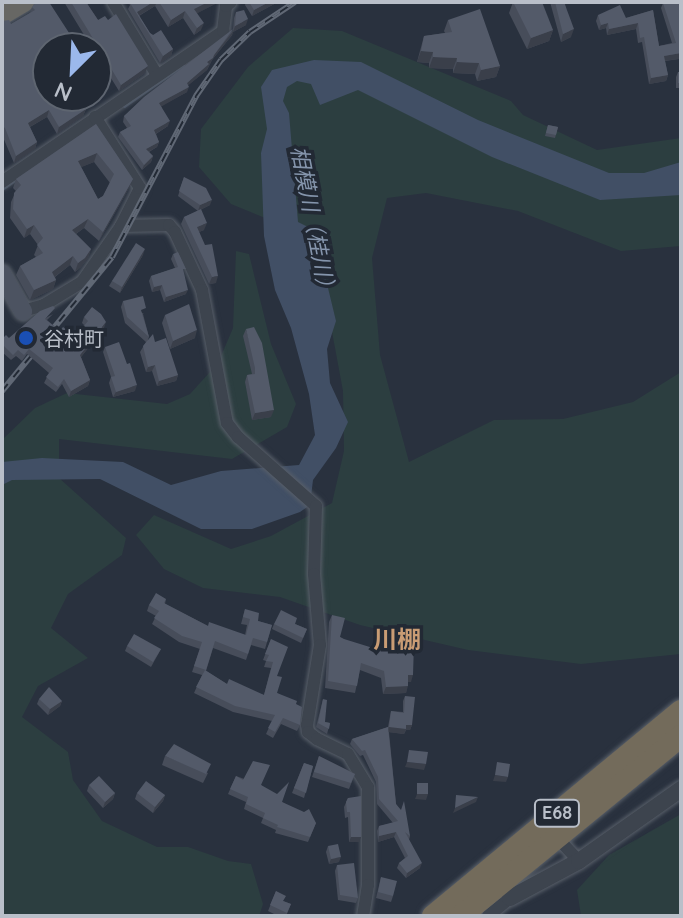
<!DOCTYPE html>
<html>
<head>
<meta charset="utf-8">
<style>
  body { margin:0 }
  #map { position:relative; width:683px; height:918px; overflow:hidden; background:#29313e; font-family:Quicksand,"Noto Sans JP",sans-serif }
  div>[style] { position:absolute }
  .green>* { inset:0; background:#2c3e40 }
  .water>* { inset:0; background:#414f65 }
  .stream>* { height:3px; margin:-1.5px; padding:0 1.5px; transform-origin:1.5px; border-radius:1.5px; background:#414f65 }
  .roads { filter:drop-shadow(0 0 2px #585f69) drop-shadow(0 0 2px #585f69) }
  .minor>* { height:12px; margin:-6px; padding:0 6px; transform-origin:6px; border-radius:6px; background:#3d444e }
  .tertiary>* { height:16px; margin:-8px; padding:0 8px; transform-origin:8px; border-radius:8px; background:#3d444e }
  .secondary>* { height:18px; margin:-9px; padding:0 9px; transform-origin:9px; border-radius:9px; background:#4c5361 }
  .trunk>* { height:20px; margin:-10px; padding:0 10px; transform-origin:10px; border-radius:10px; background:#676764 }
  .motorway>* { height:22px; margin:-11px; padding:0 11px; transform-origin:11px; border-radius:11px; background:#736b5b }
  .rail>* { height:6px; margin-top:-3px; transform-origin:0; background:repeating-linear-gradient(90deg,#222934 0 9px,#606875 0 18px); box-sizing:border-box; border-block:2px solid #606875 }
  .wall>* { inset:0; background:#474d5a }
  .shaded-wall>* { inset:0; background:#3a3f4a }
  .building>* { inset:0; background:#535a69 }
  .dots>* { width:22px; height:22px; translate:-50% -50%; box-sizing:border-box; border:4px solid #222934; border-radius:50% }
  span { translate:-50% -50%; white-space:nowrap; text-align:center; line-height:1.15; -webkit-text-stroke:7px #222934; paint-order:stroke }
  .shield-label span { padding:2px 6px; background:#222934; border:2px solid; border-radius:6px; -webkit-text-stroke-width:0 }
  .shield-label { font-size:18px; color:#b9bfc9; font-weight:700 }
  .poi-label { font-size:20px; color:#b9bfc9 }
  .left { translate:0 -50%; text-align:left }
  .water-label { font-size:22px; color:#8595ac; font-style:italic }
  .quarter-label { font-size:24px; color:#c99c74; font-weight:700 }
  .frame { position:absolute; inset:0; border:4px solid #b9bfc9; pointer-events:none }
  .north { position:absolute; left:32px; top:32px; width:80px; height:80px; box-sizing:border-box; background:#222934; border:2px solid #5e6570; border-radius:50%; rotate:204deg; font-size:22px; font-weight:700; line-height:32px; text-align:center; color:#b9bfc9 }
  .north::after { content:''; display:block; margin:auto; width:28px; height:36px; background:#9bb8ec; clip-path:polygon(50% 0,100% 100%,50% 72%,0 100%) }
</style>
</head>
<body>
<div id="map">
  <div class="green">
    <i style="clip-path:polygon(293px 28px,342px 31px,511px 101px,523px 115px,597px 150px,681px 138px,681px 246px,621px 251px,518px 211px,426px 193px,387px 198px,372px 258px,380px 355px,409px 462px,494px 420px,563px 419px,633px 402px,681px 372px,681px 654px,581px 664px,468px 650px,360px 625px,280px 597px,203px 588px,164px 569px,136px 535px,154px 515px,231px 549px,271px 536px,332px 503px,344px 451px,343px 391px,325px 294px,297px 231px,231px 204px,199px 167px,201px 129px,248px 67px)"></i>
    <i style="clip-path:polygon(236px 251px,249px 254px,271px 344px,296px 404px,287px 427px,232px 459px,59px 439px,59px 478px,126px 538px,122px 555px,68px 594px,51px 628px,88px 658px,38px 686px,22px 717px,68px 752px,73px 780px,102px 821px,157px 847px,188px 847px,228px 861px,251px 864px,263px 904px,259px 916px,2px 916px,2px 440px,35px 408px,67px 393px,167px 404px,190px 394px,218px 363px,233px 328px)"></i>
    <i style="clip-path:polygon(681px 814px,681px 916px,581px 916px,577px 890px,609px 855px)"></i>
  </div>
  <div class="water">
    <i style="clip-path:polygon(314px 60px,361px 62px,478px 120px,609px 173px,644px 173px,681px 162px,681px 195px,600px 200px,492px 157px,358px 90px,320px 105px,311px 84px,297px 81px,287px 87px,283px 101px,289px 113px,298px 222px,314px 230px,336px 321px,327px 349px,330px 383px,348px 422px,336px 448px,313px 480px,310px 505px,300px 512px,252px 529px,201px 529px,100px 479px,12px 480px,2px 485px,2px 462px,42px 458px,123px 462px,171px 485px,221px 471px,299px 465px,315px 435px,309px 394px,291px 328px,275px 290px,264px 236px,261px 153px,267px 129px,261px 87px,272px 70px)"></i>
  </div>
  <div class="stream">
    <i style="left:124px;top:106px;width:72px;rotate:-34.8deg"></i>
    <i style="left:2px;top:189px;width:19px;rotate:-35deg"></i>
  </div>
  <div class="roads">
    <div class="minor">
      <i style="left:113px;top:2px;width:85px;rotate:58.9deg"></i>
      <i style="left:2px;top:182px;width:268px;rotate:-34.3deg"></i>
      <i style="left:223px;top:31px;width:25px;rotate:-83deg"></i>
      <i style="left:226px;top:6px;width:6px;rotate:-39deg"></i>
      <i style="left:121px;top:226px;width:48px;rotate:-1.2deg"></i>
      <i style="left:169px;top:225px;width:9px;rotate:49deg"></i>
      <i style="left:175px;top:232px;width:64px;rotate:65deg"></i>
      <i style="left:202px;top:290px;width:135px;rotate:79.4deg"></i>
      <i style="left:227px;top:423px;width:18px;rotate:52deg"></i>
      <i style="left:238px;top:437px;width:104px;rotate:41.5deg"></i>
      <i style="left:316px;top:506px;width:68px;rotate:91.7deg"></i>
      <i style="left:314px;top:574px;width:71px;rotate:85.2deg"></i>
      <i style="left:320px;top:645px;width:81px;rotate:99.2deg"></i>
      <i style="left:307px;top:725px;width:7px;rotate:82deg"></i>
      <i style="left:308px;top:732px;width:11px;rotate:38deg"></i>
      <i style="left:317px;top:739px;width:34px;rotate:26deg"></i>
      <i style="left:348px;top:754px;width:39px;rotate:59deg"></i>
      <i style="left:368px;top:787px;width:98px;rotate:90deg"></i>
      <i style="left:368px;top:885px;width:31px;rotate:99deg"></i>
      <i style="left:23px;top:311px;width:22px;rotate:-16deg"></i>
      <i style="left:44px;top:305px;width:44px;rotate:-31.2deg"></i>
      <i style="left:82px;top:282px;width:68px;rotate:-55.1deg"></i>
      <i style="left:121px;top:226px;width:42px;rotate:-63.4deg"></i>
      <i style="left:140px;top:188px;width:84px;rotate:-122.4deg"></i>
      <i style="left:564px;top:845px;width:22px;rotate:47deg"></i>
      <i style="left:488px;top:916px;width:28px;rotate:-39deg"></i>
    </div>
    <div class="tertiary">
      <i style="left:510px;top:898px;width:78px;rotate:-28.2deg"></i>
      <i style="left:579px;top:861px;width:125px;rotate:-35.2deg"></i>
    </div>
    <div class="secondary">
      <i style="left:2px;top:274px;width:43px;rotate:60.4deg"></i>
    </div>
    <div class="trunk">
      <i style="left:2px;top:15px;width:26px;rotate:-31deg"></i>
    </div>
    <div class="motorway">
      <i style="left:433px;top:916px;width:322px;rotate:-39.6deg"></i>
      <i style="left:461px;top:916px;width:284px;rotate:-39.3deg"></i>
    </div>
  </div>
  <div class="rail">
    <i style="left:2px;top:391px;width:173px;rotate:-50.6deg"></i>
    <i style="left:112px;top:257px;width:182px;rotate:-62.4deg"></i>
    <i style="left:196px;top:96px;width:44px;rotate:-55.2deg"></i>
    <i style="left:221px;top:60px;width:40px;rotate:-44deg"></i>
    <i style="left:250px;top:32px;width:54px;rotate:-33.7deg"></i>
  </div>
  <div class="wall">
    <i style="clip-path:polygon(64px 2px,86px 2px,98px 20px,145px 73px,119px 91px,96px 54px,96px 48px,92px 48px)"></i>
    <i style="clip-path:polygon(128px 2px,216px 2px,215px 4px,197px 13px,201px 30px,194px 35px,183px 18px,168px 27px,155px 6px,139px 16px,150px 33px,173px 49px,171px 56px,160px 63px,128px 9px,130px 5px)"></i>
    <i style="clip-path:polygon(246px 2px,278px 2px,252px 16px,245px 5px)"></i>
    <i style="clip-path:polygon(513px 2px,553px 30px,549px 41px,527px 49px,509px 13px)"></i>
    <i style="clip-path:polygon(550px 2px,566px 2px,565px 5px,571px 37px,561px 42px)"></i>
    <i style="clip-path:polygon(663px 3px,681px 10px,681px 88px,676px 88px,676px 77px,678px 72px,680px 72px,679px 59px,665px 61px,668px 75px,666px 81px,649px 84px,642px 42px,638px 43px,636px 29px,607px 35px,606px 28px,599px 30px,596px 21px,598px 15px,626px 18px,653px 10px,659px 46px,672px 43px,661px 8px)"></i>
    <i style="clip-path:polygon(32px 7px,73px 39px,71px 45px,81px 102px,86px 109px,83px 116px,57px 134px,47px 117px,30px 127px,37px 142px,35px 149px,14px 163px,2px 135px,2px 21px,11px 24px,30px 13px)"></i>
    <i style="clip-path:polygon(236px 12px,246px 25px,233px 32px,233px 30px,232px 35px,212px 60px,207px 70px,188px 85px,187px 92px,161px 106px,168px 126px,156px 134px,159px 142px,157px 147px,149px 152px,153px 156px,151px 162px,142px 170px,118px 137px,120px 132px,127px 128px,123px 122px,124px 116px,233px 30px,234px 18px)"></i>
    <i style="clip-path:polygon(448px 20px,500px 66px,496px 77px,477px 81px,475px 74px,453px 73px,453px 69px,429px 68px,429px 63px,417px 62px,424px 36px,445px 33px,444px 31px)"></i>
    <i style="clip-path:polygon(evenodd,96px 124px,133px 179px,129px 188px,99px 241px,84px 228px,76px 234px,91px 249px,88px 258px,81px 267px,75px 272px,70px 265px,55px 277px,56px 280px,53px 289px,30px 300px,16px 275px,20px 266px,36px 257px,34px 255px,38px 245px,30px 234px,24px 238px,10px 218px,11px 202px,16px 191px,13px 188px,16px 179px,96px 124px,94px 162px,110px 183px,103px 196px,98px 199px,81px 167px,94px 162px)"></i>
    <i style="clip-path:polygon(548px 125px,558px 127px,555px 138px,545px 136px)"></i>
    <i style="clip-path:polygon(184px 177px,210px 205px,200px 210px,204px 230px,199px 232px,216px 283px,209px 284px,181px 224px,184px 217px,198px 211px,178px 196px)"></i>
    <i style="clip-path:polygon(173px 254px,184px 274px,186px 294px,164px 302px,160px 290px,152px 292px,149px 281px,151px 276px,175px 268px,171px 259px)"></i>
    <i style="clip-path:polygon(143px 255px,120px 293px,109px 286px,112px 281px)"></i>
    <i style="clip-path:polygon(123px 301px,144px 314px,143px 314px,149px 337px,148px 340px,155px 342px,178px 375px,176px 381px,157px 386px,152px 371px,146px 372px,140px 352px,146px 342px,125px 323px,121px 307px)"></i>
    <i style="clip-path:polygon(53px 314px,47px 320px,60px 331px,75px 337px,84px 325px,82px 323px,84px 317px,104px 328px,81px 357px,90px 380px,88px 386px,69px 397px,62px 384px,56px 392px,44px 383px,49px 373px,27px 354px,22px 361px,16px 356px,11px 360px,2px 352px,2px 339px,9px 338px)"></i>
    <i style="clip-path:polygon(165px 315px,195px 338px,170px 349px,162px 323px)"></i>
    <i style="clip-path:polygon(246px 329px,271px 417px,252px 420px,245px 382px,247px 375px,252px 374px,243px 336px)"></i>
    <i style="clip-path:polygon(105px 347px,135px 391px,113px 397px,109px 383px,111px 377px,103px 352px)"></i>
    <i style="clip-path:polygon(166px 599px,165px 604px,208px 626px,245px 635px,247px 625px,241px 624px,245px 609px,258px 621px,272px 625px,265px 649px,251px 645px,246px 660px,213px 648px,206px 671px,227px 684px,264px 695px,271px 668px,264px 667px,266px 661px,263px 660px,271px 639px,277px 676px,277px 693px,296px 704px,300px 725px,297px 731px,281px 724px,273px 738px,266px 734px,272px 721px,233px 712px,194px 693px,202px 675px,192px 672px,200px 649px,179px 642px,152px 624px,156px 616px,147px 611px,149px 605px)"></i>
    <i style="clip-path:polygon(332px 615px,340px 637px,411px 682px,408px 682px,406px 693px,383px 694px,381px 678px,360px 670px,355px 693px,325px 688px,329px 622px)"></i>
    <i style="clip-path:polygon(274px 624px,295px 624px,307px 629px,301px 643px,272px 629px)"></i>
    <i style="clip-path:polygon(127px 646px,161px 649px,151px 667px,125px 651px)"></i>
    <i style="clip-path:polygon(405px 696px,412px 725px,410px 730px,406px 730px,404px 734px,389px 732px,396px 804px,410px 836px,409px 840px,420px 868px,406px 878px,397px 868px,399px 863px,405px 858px,394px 837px,378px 842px,377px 831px,379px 826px,393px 823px,377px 804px,376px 782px,363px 755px,360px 756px,350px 744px,352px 739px,388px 727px,391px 711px,403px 712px,403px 701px)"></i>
    <i style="clip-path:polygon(39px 699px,62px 701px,60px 706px,48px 715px,37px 704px)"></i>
    <i style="clip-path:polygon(323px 699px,325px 722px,330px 723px,327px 734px,316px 727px)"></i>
    <i style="clip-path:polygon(165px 756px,208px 773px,203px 783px,162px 765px)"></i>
    <i style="clip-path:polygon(319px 756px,355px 774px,349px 789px,312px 777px)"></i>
    <i style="clip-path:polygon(304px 763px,313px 766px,304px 798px,292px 793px)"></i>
    <i style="clip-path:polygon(236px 776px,261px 785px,282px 802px,316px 823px,308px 842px,275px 833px,276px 830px,261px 823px,263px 818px,244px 809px,246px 802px,228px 794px)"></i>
    <i style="clip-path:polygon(89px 785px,115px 793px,113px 799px,103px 808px,87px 791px)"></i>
    <i style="clip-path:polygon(137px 793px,165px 795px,163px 801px,153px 813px,135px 799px)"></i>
    <i style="clip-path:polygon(348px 798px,359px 842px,349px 842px,348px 817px,345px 818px,344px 807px)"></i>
    <i style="clip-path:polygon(328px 846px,339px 862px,329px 864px,326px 852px)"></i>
    <i style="clip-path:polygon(337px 865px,358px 898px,356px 903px,338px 900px,335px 871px)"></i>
    <i style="clip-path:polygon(381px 877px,393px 896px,391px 902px,376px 898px)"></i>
    <i style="clip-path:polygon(276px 891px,283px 901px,291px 904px,286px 916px,278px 916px,268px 911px)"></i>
  </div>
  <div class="shaded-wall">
    <i style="clip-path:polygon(153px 2px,157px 2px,155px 6px,138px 16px,137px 12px)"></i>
    <i style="clip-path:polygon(208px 2px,216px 2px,215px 4px,192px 16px,194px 9px)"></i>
    <i style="clip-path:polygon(269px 2px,278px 2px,252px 16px,254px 10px)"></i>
    <i style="clip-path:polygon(185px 11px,183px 18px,168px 27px,171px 20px)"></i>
    <i style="clip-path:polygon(248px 19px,246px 25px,233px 32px,235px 26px)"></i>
    <i style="clip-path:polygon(204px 23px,201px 30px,194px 35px,197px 28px)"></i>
    <i style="clip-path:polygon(608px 23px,606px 28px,599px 30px,601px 25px)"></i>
    <i style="clip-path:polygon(638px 23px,636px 29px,607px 35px,609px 29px)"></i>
    <i style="clip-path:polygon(574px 29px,571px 37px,561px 42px,563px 34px)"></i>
    <i style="clip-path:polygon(234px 30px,232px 35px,212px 60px,207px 70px,185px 88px,187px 83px,214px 55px)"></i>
    <i style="clip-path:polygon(553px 30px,549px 41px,527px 49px,531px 38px)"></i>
    <i style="clip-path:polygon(173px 49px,171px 56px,160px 63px,163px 56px)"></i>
    <i style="clip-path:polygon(421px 51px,433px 52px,429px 63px,417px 62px)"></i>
    <i style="clip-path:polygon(681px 53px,679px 59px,662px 61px,664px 56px)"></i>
    <i style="clip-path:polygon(433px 57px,457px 58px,453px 69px,429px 68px)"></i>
    <i style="clip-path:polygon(457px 62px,479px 63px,475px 74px,453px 73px)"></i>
    <i style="clip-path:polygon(148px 66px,145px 73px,119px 91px,121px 85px)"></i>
    <i style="clip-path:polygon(500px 66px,496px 77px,477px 81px,481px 70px)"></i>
    <i style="clip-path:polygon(668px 75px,666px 81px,649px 84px,651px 78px)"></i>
    <i style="clip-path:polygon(189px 87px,187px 92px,157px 109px,159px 103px)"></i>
    <i style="clip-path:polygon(82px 96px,90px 96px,77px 105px,79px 98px)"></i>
    <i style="clip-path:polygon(86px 109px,83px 116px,57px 134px,59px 127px)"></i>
    <i style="clip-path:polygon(49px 110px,47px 117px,26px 129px,28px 123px)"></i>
    <i style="clip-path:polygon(170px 121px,168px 126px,152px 136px,154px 130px)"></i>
    <i style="clip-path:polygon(37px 142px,35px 149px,14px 163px,16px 156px)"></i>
    <i style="clip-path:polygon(159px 142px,157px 147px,144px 154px,146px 149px)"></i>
    <i style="clip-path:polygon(97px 153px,94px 162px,74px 170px,78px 161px)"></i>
    <i style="clip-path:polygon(153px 156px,151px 162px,142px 170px,144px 165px)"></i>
    <i style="clip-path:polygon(133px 179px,129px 188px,99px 241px,103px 232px)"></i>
    <i style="clip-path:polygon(212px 200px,210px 205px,198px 211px,200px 205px)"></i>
    <i style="clip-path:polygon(88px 219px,84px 228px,68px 239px,72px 230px)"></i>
    <i style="clip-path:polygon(207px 223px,204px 230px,194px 234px,197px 227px)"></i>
    <i style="clip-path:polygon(34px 225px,30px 234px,24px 238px,27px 229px)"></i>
    <i style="clip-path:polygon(91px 249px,88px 258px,81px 267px,75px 272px,78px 263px)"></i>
    <i style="clip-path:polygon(145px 249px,143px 255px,120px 293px,122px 287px)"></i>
    <i style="clip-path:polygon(73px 256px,70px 265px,49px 281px,52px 272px)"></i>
    <i style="clip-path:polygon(218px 276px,216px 283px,209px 284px,212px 277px)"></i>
    <i style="clip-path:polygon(56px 280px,53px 289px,30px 300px,34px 290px)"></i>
    <i style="clip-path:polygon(162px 285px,160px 290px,152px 292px,154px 287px)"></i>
    <i style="clip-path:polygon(188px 290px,186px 294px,164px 302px,166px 297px)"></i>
    <i style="clip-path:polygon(106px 322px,104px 328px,78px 361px,80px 355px)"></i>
    <i style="clip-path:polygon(197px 330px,195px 338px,170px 349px,173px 341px)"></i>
    <i style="clip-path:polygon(155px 365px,152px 371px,146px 372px,148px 367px)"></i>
    <i style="clip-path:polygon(178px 375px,176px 381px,157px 386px,159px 381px)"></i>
    <i style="clip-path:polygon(90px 380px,88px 386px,69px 397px,71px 391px)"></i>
    <i style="clip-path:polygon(137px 385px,135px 391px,113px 397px,116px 392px)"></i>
    <i style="clip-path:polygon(274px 410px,271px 417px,252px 420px,255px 413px)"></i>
    <i style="clip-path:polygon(408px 675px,413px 675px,411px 682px,406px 682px)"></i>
    <i style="clip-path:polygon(408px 686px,406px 693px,383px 694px,386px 687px)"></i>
    <i style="clip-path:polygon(62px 701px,60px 706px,48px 715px,50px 709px)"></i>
    <i style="clip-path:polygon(406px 725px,412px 725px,410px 730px,406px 730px,404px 734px,387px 732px,389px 727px)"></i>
    <i style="clip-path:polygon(407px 762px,426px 764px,424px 770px,405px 767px)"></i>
    <i style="clip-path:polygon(495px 775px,508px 777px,506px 782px,493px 781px)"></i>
    <i style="clip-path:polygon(115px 793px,113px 799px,103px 808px,105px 802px)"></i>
    <i style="clip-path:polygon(417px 794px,428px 794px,426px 800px,415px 799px)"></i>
    <i style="clip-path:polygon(165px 795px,163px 801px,153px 813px,155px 807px)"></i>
    <i style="clip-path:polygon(478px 797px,476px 802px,453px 813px,455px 808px)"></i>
    <i style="clip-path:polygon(396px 832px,394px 837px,378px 842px,379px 836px)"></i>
    <i style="clip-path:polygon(351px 837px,361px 837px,359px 842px,349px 842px)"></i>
    <i style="clip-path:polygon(341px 857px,339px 862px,329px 864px,331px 859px)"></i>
    <i style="clip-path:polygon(422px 863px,420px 868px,406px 878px,407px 873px)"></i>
  </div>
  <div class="building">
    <i style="clip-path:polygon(36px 2px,49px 2px,73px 39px,69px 42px,74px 48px,48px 48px,48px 96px,82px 96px,79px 98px,86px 109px,59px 127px,49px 110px,28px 123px,37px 142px,16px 156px,5px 128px,2px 126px,2px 21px,9px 20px,11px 24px,35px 10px,32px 7px)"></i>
    <i style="clip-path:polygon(71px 2px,86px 2px,98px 20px,105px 16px,108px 20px,116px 14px,148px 66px,121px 85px)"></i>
    <i style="clip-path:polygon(131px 2px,153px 2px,137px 12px,150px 33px,153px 35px,161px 30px,173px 49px,163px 56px,130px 3px)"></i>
    <i style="clip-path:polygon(159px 2px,208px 2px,194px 9px,204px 23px,197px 28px,185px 11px,171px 20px)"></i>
    <i style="clip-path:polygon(249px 2px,269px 2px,254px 10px)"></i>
    <i style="clip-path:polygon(513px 2px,542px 2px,553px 30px,531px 38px)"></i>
    <i style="clip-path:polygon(555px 2px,564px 2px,574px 29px,563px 34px)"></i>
    <i style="clip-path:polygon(679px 2px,681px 10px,681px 53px,664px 56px,668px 75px,651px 78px,644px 37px,640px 38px,638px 23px,609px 29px,608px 23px,601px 25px,598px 15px,620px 5px,626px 18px,653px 10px,659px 46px,676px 43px,663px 3px)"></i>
    <i style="clip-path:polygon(480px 9px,500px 66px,481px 70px,479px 63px,457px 62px,457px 58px,433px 57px,433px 52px,421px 51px,424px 36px,452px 32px,448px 20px)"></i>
    <i style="clip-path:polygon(244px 10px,248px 19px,235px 26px,236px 12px)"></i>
    <i style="clip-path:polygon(233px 29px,214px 55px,213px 58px,207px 62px,209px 64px,187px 83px,189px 87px,159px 103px,170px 121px,154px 130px,159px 142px,146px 149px,153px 156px,144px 165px,120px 132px,131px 126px,124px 116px,144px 97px)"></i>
    <i style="clip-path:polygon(678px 72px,681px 72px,681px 83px,678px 83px)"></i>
    <i style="clip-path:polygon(evenodd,96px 124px,133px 179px,103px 232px,88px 219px,72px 230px,91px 249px,85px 258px,78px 263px,73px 256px,52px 272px,56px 280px,34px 290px,20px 266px,43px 253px,37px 245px,43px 238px,34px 225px,27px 229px,13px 209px,14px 193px,21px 185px,16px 179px,96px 124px,97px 153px,114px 174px,103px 196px,98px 199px,78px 161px,97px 153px)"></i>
    <i style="clip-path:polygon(548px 125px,558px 127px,556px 135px,546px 133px)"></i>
    <i style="clip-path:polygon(184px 177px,206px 188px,212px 200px,200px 205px,179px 191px)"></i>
    <i style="clip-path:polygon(201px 209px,207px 223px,197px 227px,205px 245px,212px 244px,218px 276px,212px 277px,184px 217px)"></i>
    <i style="clip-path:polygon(136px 243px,145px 249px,122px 287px,112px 281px)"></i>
    <i style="clip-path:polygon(178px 252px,186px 269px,183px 269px,188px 290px,166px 297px,162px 285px,154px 287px,151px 276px,178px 267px,173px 254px)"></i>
    <i style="clip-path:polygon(143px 296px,146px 308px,141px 310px,149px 337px,127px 317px,123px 301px)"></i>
    <i style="clip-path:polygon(189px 304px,197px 330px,173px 341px,165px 315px)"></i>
    <i style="clip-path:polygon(53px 306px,55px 308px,45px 319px,60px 331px,63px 327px,75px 337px,88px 321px,84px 317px,92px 307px,101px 314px,106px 322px,80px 355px,90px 380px,71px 391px,64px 379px,58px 387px,46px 377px,53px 368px,29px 349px,24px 355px,18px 350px,13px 355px,2px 344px,2px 339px,6px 335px,9px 338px,40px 311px)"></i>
    <i style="clip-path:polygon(254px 327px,262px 343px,274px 410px,255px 413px,247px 375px,255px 374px,255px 368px,246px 329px)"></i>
    <i style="clip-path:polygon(153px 334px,155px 342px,166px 338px,178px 375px,159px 381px,155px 365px,148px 367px,143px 346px)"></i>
    <i style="clip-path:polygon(119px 342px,127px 364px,130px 363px,137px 385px,116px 392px,111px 377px,115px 376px,105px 347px)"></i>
    <i style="clip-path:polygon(156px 593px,166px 599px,164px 603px,208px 626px,209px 622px,246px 635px,250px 619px,243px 617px,245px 609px,259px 613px,258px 621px,272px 625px,267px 642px,253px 638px,248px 654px,215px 641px,206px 670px,194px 666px,202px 642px,182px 636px,154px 618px,159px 611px,149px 605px)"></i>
    <i style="clip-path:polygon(281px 610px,297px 618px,295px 624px,307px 629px,303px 638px,274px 624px)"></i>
    <i style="clip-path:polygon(332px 615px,345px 618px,340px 637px,344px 639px,373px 648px,375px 643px,414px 644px,413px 675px,408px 675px,408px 686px,386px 687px,384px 671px,361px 663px,357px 686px,328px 681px)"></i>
    <i style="clip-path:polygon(134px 634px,161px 649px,153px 662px,127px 646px)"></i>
    <i style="clip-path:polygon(271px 639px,288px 647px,277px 676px,282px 677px,277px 693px,297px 701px,296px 704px,302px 707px,300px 725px,283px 718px,275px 732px,268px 728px,275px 715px,235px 706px,196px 687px,205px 670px,227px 684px,229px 679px,264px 695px,273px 662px,266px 661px,269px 655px,265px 654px)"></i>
    <i style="clip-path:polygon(49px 687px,62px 701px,50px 709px,39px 699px)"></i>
    <i style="clip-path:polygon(405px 696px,415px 697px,412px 725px,406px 725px,406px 729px,389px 727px,391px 711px,404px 713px)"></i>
    <i style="clip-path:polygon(323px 699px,327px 700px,325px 722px,330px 723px,329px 729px,318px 723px)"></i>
    <i style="clip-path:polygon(388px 727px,396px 804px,401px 810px,404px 801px,410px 836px,405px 832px,422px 863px,407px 873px,399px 863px,408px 856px,396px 832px,379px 836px,379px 826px,398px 821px,379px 799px,378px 777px,365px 750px,362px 751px,352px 739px)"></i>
    <i style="clip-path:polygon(174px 744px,211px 764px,206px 774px,165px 756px)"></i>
    <i style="clip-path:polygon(409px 750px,428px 752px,426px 764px,407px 762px)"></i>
    <i style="clip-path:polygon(319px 756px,355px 774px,351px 783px,314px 772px)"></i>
    <i style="clip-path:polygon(253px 761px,270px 765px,261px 785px,277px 794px,289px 782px,282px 802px,304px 812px,309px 809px,316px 823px,310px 837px,277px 827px,278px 825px,263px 818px,265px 813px,246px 804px,248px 797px,230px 789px,236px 776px,243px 780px)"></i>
    <i style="clip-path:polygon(497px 762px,510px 764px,508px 777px,495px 775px)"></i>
    <i style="clip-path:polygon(304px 763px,313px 766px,306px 793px,294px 788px)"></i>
    <i style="clip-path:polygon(99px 776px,115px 793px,105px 802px,89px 785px)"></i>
    <i style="clip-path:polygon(146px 781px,165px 795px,155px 807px,137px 793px)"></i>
    <i style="clip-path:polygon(417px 783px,428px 783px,428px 794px,417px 794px)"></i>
    <i style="clip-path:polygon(456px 795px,478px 797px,455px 808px)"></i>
    <i style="clip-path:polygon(361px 796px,361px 837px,351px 837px,350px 812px,347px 812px,346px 802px,348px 798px)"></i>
    <i style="clip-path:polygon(338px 844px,341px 857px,331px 859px,328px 846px)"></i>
    <i style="clip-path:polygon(354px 863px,358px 898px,340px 895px,337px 865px)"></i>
    <i style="clip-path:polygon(381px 877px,397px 881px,393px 896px,378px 892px)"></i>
    <i style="clip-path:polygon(276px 891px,286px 896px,283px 901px,291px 904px,287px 913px,270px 905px)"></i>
  </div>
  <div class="dots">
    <i style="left:26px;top:338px;background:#1a4fb4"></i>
  </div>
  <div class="shield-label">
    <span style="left:557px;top:813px">E68</span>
  </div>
  <div class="poi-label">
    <span class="left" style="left:44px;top:338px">谷村町</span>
  </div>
  <div class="water-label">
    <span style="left:313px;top:222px;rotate:79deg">相模川（桂川）</span>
  </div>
  <div class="quarter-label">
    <span style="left:397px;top:640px">川棚</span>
  </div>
  <div class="frame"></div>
  <div class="north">N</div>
</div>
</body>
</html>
